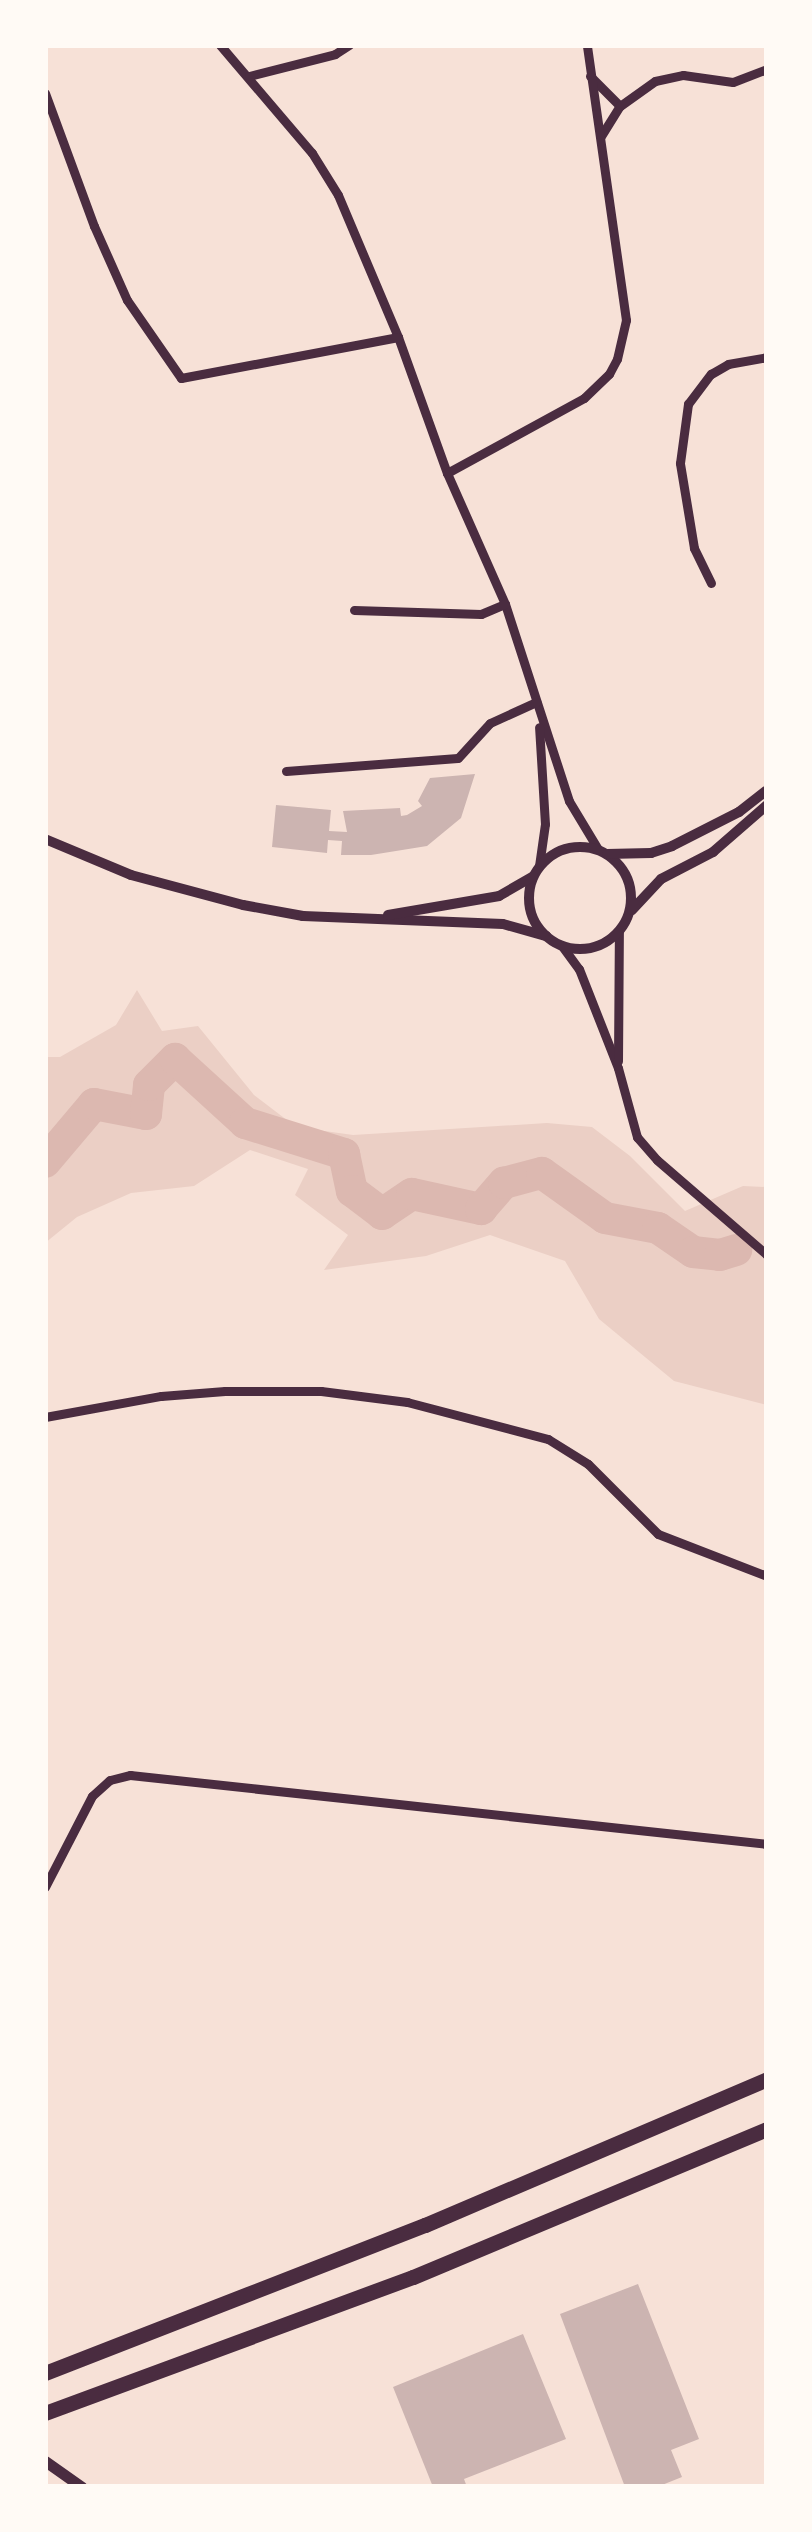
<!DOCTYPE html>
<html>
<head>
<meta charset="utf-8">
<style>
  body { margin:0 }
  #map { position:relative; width:812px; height:2532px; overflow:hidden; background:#f7e1d7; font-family:"Archivo Narrow",sans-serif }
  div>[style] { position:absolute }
  .green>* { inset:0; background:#ebcfc5 }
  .river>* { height:32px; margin:-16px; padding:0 16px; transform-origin:16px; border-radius:16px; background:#dcb8b0 }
  .building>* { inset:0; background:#ccb4b1 }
  .minor>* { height:9px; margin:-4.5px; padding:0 4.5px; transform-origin:4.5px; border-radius:4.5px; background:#4a2c40 }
  .tertiary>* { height:10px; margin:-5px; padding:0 5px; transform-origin:5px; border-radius:5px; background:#4a2c40 }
  .tertiary>.ring { margin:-5px; padding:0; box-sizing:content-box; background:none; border:10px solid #4a2c40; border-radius:50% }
  .secondary>* { height:11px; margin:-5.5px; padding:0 5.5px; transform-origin:5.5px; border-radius:5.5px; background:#4a2c40 }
  .motorway>* { height:15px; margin:-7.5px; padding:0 7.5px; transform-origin:7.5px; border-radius:7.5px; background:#4a2c40 }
  span { translate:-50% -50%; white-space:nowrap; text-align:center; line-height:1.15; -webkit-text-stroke:8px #fffaf5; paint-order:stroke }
  .frame { position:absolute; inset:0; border:48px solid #fffaf5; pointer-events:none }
</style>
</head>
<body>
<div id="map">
  <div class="green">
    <i style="clip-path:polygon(137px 990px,162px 1031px,198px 1026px,254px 1095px,296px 1127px,353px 1135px,547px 1123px,592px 1127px,630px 1156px,685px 1211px,743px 1186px,767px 1187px,767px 1405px,674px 1381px,599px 1319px,565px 1261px,490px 1235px,426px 1256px,324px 1270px,348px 1235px,295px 1195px,308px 1169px,250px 1150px,194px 1186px,131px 1193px,77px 1217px,45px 1243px,45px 1057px,60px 1057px,116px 1025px)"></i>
  </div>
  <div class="river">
    <i style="left:45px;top:1162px;width:76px;rotate:-49.8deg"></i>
    <i style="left:94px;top:1104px;width:53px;rotate:10.9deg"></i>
    <i style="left:146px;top:1114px;width:29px;rotate:-84deg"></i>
    <i style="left:149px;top:1085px;width:37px;rotate:-45deg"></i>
    <i style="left:175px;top:1059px;width:95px;rotate:42.4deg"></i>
    <i style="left:245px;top:1123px;width:104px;rotate:17.4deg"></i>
    <i style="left:344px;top:1154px;width:38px;rotate:78deg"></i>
    <i style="left:352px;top:1191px;width:38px;rotate:37deg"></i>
    <i style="left:382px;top:1214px;width:36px;rotate:-34deg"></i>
    <i style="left:412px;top:1194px;width:71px;rotate:12.3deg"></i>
    <i style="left:481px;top:1209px;width:35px;rotate:-49deg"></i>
    <i style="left:504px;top:1183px;width:39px;rotate:-15deg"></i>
    <i style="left:542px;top:1173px;width:77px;rotate:35.5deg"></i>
    <i style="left:605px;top:1218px;width:54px;rotate:10.7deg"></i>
    <i style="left:658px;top:1228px;width:42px;rotate:34.4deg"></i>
    <i style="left:693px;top:1252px;width:27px;rotate:6deg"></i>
    <i style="left:720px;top:1255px;width:17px;rotate:-17deg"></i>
  </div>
  <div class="building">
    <i style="clip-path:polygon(475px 774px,461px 818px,427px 846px,371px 855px,341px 855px,342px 841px,328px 840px,327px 853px,272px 847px,276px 805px,331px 810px,329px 831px,347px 832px,343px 811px,400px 808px,401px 816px,407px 815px,422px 806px,418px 801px,430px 778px)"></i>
    <i style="clip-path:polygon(638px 2284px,699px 2439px,671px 2450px,682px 2477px,657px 2487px,625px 2487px,560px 2314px)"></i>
    <i style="clip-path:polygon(523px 2334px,566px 2439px,464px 2479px,467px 2487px,433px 2487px,393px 2387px)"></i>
  </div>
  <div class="minor">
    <i style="left:220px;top:45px;width:142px;rotate:49.6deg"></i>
    <i style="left:312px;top:153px;width:49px;rotate:58.2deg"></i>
    <i style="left:338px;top:195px;width:154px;rotate:67.1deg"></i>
    <i style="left:398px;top:337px;width:145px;rotate:70.2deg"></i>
    <i style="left:447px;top:473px;width:143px;rotate:66.1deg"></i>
    <i style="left:505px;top:604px;width:207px;rotate:72deg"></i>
    <i style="left:569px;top:801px;width:56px;rotate:58.9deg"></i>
    <i style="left:249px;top:76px;width:89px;rotate:-14.3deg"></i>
    <i style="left:335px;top:54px;width:17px;rotate:-33deg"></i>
    <i style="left:590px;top:76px;width:42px;rotate:45deg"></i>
    <i style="left:45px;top:93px;width:142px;rotate:69.8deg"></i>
    <i style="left:94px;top:226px;width:81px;rotate:66deg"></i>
    <i style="left:127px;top:300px;width:95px;rotate:55.3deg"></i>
    <i style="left:181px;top:378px;width:221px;rotate:-10.7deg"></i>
    <i style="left:601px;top:136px;width:36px;rotate:-58deg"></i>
    <i style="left:620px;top:106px;width:43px;rotate:-35.5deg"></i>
    <i style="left:655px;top:81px;width:29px;rotate:-12deg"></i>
    <i style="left:683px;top:75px;width:50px;rotate:8deg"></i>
    <i style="left:733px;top:82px;width:36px;rotate:-21deg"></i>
    <i style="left:447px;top:473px;width:156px;rotate:-28.7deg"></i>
    <i style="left:584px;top:398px;width:35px;rotate:-44deg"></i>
    <i style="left:609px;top:374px;width:17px;rotate:-62deg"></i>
    <i style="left:617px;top:359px;width:40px;rotate:-77deg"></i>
    <i style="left:626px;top:320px;width:278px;rotate:-98.1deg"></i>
    <i style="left:711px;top:583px;width:39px;rotate:-116deg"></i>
    <i style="left:694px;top:548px;width:86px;rotate:-99.4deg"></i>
    <i style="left:680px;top:463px;width:60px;rotate:-82.3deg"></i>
    <i style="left:688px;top:404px;width:38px;rotate:-53deg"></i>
    <i style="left:711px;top:374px;width:20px;rotate:-30deg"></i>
    <i style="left:728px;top:364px;width:40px;rotate:-10deg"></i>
    <i style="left:354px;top:610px;width:127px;rotate:1.8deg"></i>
    <i style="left:481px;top:614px;width:26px;rotate:-23deg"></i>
    <i style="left:286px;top:771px;width:172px;rotate:-4.3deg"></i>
    <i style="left:458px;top:758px;width:47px;rotate:-47.6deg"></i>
    <i style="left:490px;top:723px;width:51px;rotate:-24.5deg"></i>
    <i style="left:539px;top:866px;width:42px;rotate:-81.9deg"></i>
    <i style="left:545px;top:824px;width:97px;rotate:-93.5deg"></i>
    <i style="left:562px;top:946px;width:29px;rotate:54deg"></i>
    <i style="left:579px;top:969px;width:106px;rotate:68.5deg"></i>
    <i style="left:618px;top:1068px;width:72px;rotate:74.6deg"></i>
    <i style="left:637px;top:1137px;width:30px;rotate:49deg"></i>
    <i style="left:657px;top:1160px;width:145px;rotate:40.8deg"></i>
    <i style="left:618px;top:1061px;width:130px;rotate:-89.6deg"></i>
    <i style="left:45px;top:1417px;width:118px;rotate:-10.3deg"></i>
    <i style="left:161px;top:1396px;width:64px;rotate:-4.5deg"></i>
    <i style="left:225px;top:1391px;width:96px"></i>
    <i style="left:321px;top:1391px;width:87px;rotate:7.3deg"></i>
    <i style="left:407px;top:1402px;width:146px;rotate:14.7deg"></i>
    <i style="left:548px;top:1439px;width:47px;rotate:32deg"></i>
    <i style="left:588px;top:1464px;width:99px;rotate:45deg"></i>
    <i style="left:658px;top:1534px;width:117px;rotate:21.1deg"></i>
    <i style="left:45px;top:1887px;width:102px;rotate:-62.7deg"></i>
    <i style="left:92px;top:1796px;width:24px;rotate:-42deg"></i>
    <i style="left:110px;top:1780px;width:21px;rotate:-14deg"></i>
    <i style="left:130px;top:1775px;width:641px;rotate:6.18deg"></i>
  </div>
  <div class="tertiary">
    <i style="left:45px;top:839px;width:93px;rotate:22.7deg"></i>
    <i style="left:131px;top:875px;width:116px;rotate:15deg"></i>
    <i style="left:243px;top:905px;width:61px;rotate:10.4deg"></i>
    <i style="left:303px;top:916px;width:200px;rotate:2.3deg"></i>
    <i style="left:503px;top:924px;width:45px;rotate:15.6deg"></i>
    <i class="ring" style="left:529px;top:847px;width:92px;height:92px"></i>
    <i style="left:607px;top:854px;width:44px;rotate:-1.3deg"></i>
    <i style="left:651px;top:853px;width:22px;rotate:-18deg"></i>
    <i style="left:672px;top:846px;width:75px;rotate:-26.9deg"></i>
    <i style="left:739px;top:812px;width:36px;rotate:-38deg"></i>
    <i style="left:632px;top:910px;width:42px;rotate:-46.9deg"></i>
    <i style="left:661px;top:879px;width:59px;rotate:-27.4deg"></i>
    <i style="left:713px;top:852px;width:72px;rotate:-41deg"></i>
    <i style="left:388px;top:915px;width:113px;rotate:-9.7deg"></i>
    <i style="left:499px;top:896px;width:39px;rotate:-30deg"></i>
  </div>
  <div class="secondary">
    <i style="left:45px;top:2461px;width:45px;rotate:35.1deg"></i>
  </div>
  <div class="motorway">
    <i style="left:45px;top:2373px;width:408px;rotate:-21.3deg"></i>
    <i style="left:425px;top:2225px;width:372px;rotate:-23.1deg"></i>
    <i style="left:45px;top:2413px;width:392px;rotate:-20.3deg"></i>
    <i style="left:413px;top:2277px;width:384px;rotate:-22.7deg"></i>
  </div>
  <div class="frame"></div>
</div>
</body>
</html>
